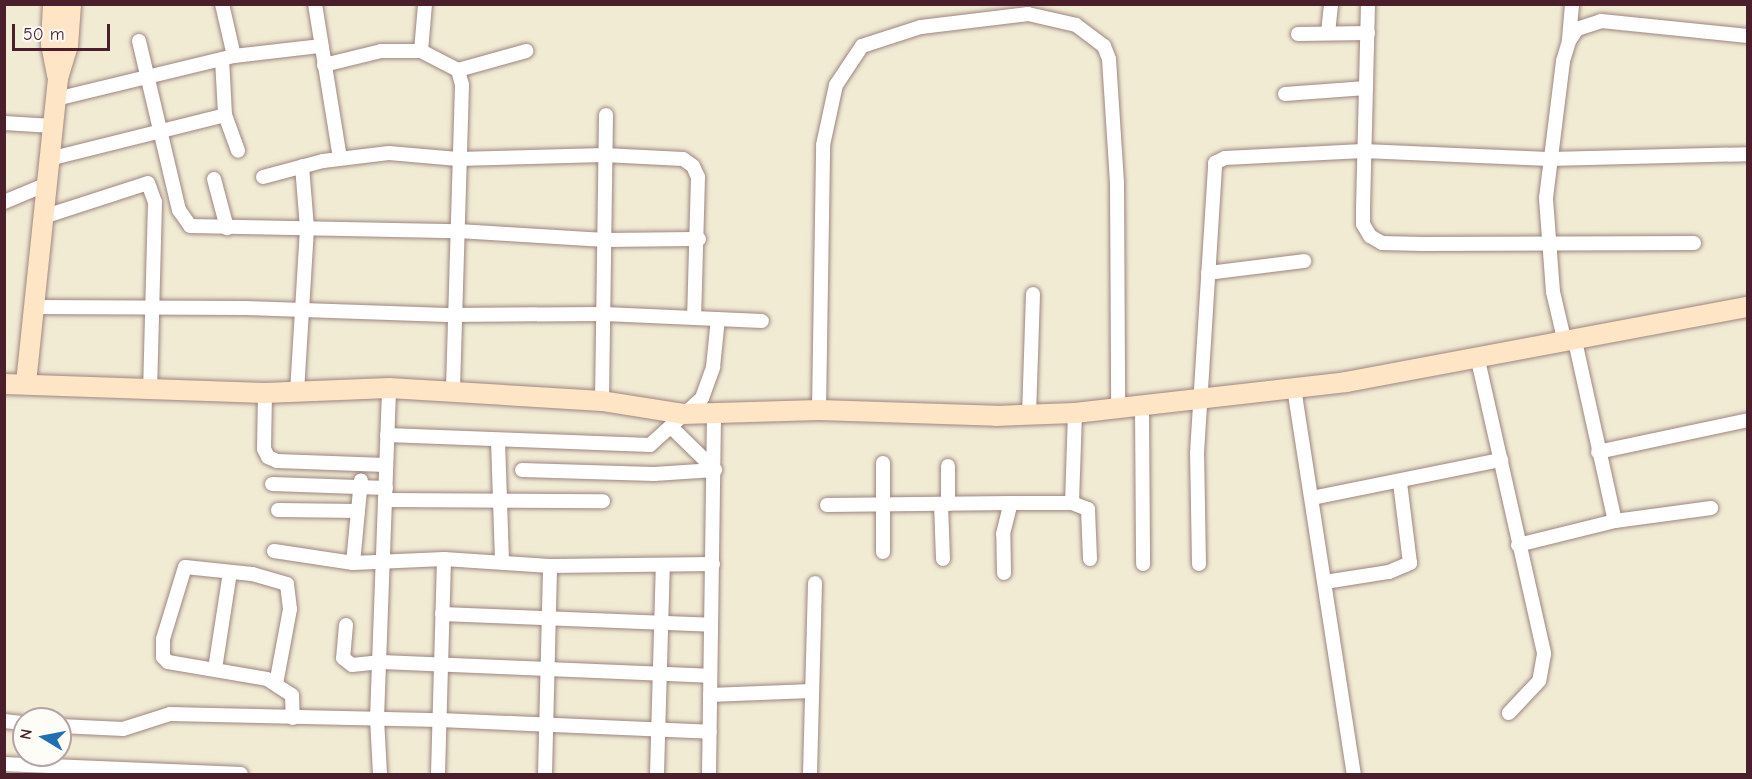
<!DOCTYPE html>
<html>
<head>
<meta charset="utf-8">
<style>
  body { margin:0 }
  #map { position:relative; width:1752px; height:779px; overflow:hidden; background:#f1ebd4; font-family:"Comic Neue",sans-serif }
  div>[style] { position:absolute }
  .roads { filter:drop-shadow(0 0 2px #9e8580) drop-shadow(0 0 2px #9e8580) }
  .street>* { height:14px; margin:-7px; padding:0 7px; transform-origin:7px; border-radius:7px; background:#fff }
  .secondary>* { height:20px; margin:-10px; padding:0 10px; transform-origin:10px; border-radius:10px; background:#fee5c5 }
  span { translate:-50% -50%; white-space:nowrap; text-align:center; line-height:1.15; -webkit-text-stroke:4.5px #fdfcf7; paint-order:stroke }
  .frame { position:absolute; inset:0; border:6px solid #4a1f2b; pointer-events:none }
  .north { position:absolute; left:12px; top:707px; width:60px; height:60px; box-sizing:border-box; background:#fdfcf7; border:2px solid #b5a4a5; border-radius:50%; rotate:280deg; font-size:16px; font-weight:700; line-height:24px; text-align:center; color:#4a1f2b }
  .north::after { content:''; display:block; margin:auto; width:21px; height:27px; background:#1f6fb2; clip-path:polygon(50% 0,100% 100%,50% 72%,0 100%) }
  .scale { position:absolute; left:12px; top:24px; width:98px; height:27px; box-sizing:border-box; border:3px solid #4a1f2b; border-top:0; padding-left:8px; font-size:18px; line-height:21px; white-space:nowrap; color:#4a1f2b; -webkit-text-stroke:4px #fdfcf7; paint-order:stroke }
</style>
</head>
<body>
<div id="map">
  <div class="roads">
    <div class="street">
      <i style="left:222px;top:4px;width:53px;rotate:77deg"></i>
      <i style="left:315px;top:4px;width:156px;rotate:80.8deg"></i>
      <i style="left:1368px;top:4px;width:204px;rotate:91.4deg"></i>
      <i style="left:1363px;top:208px;width:16px;rotate:90deg"></i>
      <i style="left:1363px;top:224px;width:14px;rotate:60deg"></i>
      <i style="left:1370px;top:236px;width:14px;rotate:30deg"></i>
      <i style="left:1382px;top:243px;width:41px;rotate:1.4deg"></i>
      <i style="left:1423px;top:244px;width:271px;rotate:-0.2deg"></i>
      <i style="left:1328px;top:33px;width:29px;rotate:-84deg"></i>
      <i style="left:1298px;top:34px;width:70px;rotate:-0.8deg"></i>
      <i style="left:1569px;top:39px;width:35px;rotate:-85deg"></i>
      <i style="left:139px;top:41px;width:174px;rotate:76.7deg"></i>
      <i style="left:179px;top:210px;width:19px;rotate:55deg"></i>
      <i style="left:190px;top:226px;width:268px;rotate:1.1deg"></i>
      <i style="left:458px;top:231px;width:147px;rotate:3.5deg"></i>
      <i style="left:605px;top:240px;width:94px;rotate:-0.6deg"></i>
      <i style="left:421px;top:51px;width:47px;rotate:-85.1deg"></i>
      <i style="left:222px;top:59px;width:56px;rotate:86.9deg"></i>
      <i style="left:225px;top:115px;width:38px;rotate:70deg"></i>
      <i style="left:324px;top:65px;width:59px;rotate:-13.8deg"></i>
      <i style="left:381px;top:51px;width:40px"></i>
      <i style="left:421px;top:51px;width:42px;rotate:27.2deg"></i>
      <i style="left:458px;top:70px;width:16px;rotate:75deg"></i>
      <i style="left:462px;top:85px;width:307px;rotate:91.7deg"></i>
      <i style="left:458px;top:70px;width:71px;rotate:-15.6deg"></i>
      <i style="left:1285px;top:94px;width:81px;rotate:-4.2deg"></i>
      <i style="left:56px;top:99px;width:183px;rotate:-13.6deg"></i>
      <i style="left:234px;top:56px;width:88px;rotate:-6.6deg"></i>
      <i style="left:4px;top:123px;width:49px;rotate:3.5deg"></i>
      <i style="left:49px;top:159px;width:181px;rotate:-14deg"></i>
      <i style="left:263px;top:177px;width:62px;rotate:-14.9deg"></i>
      <i style="left:323px;top:161px;width:66px;rotate:-6.9deg"></i>
      <i style="left:389px;top:153px;width:69px;rotate:5deg"></i>
      <i style="left:458px;top:159px;width:146px;rotate:-1.6deg"></i>
      <i style="left:604px;top:155px;width:79px;rotate:2.9deg"></i>
      <i style="left:683px;top:159px;width:12px;rotate:35deg"></i>
      <i style="left:693px;top:166px;width:12px;rotate:66deg"></i>
      <i style="left:698px;top:177px;width:141px;rotate:91.6deg"></i>
      <i style="left:214px;top:179px;width:51px;rotate:75.1deg"></i>
      <i style="left:4px;top:202px;width:47px;rotate:-22.7deg"></i>
      <i style="left:43px;top:217px;width:110px;rotate:-17.9deg"></i>
      <i style="left:148px;top:183px;width:20px;rotate:70deg"></i>
      <i style="left:155px;top:202px;width:189px;rotate:91.5deg"></i>
      <i style="left:1208px;top:273px;width:97px;rotate:-7.1deg"></i>
      <i style="left:34px;top:307px;width:212px;rotate:0.3deg"></i>
      <i style="left:246px;top:308px;width:201px;rotate:2deg"></i>
      <i style="left:447px;top:315px;width:157px;rotate:-0.4deg"></i>
      <i style="left:604px;top:314px;width:158px;rotate:2.5deg"></i>
      <i style="left:1575px;top:341px;width:184px;rotate:77.5deg"></i>
      <i style="left:1565px;top:343px;width:52px;rotate:-103.2deg"></i>
      <i style="left:1553px;top:292px;width:94px;rotate:-94.3deg"></i>
      <i style="left:1546px;top:198px;width:138px;rotate:-82.9deg"></i>
      <i style="left:1563px;top:61px;width:21px;rotate:-73deg"></i>
      <i style="left:1569px;top:41px;width:14px;rotate:-56deg"></i>
      <i style="left:1577px;top:29px;width:25px;rotate:-18deg"></i>
      <i style="left:1601px;top:21px;width:148px;rotate:5.8deg"></i>
      <i style="left:1478px;top:360px;width:301px;rotate:77.3deg"></i>
      <i style="left:1544px;top:654px;width:27px;rotate:100deg"></i>
      <i style="left:1539px;top:681px;width:44px;rotate:133.2deg"></i>
      <i style="left:1294px;top:388px;width:391px;rotate:81.2deg"></i>
      <i style="left:297px;top:392px;width:164px;rotate:-86.5deg"></i>
      <i style="left:307px;top:228px;width:62px;rotate:-94.6deg"></i>
      <i style="left:265px;top:393px;width:56px;rotate:91deg"></i>
      <i style="left:264px;top:449px;width:9px;rotate:63deg"></i>
      <i style="left:268px;top:457px;width:10px;rotate:24deg"></i>
      <i style="left:277px;top:461px;width:109px;rotate:2.1deg"></i>
      <i style="left:602px;top:401px;width:286px;rotate:-89.2deg"></i>
      <i style="left:1142px;top:408px;width:156px;rotate:89.6deg"></i>
      <i style="left:819px;top:410px;width:265px;rotate:-89.1deg"></i>
      <i style="left:823px;top:145px;width:61px;rotate:-77.8deg"></i>
      <i style="left:836px;top:85px;width:47px;rotate:-56.3deg"></i>
      <i style="left:862px;top:46px;width:62px;rotate:-17.9deg"></i>
      <i style="left:921px;top:27px;width:108px;rotate:-6.9deg"></i>
      <i style="left:1028px;top:14px;width:49px;rotate:12.9deg"></i>
      <i style="left:1076px;top:25px;width:35px;rotate:37deg"></i>
      <i style="left:1104px;top:46px;width:14px;rotate:69deg"></i>
      <i style="left:1109px;top:59px;width:124px;rotate:86.3deg"></i>
      <i style="left:1117px;top:183px;width:227px;rotate:89.7deg"></i>
      <i style="left:1029px;top:415px;width:121px;rotate:-88.1deg"></i>
      <i style="left:672px;top:428px;width:60px;rotate:44.3deg"></i>
      <i style="left:387px;top:435px;width:263px;rotate:2.2deg"></i>
      <i style="left:650px;top:445px;width:70px;rotate:-42.1deg"></i>
      <i style="left:702px;top:398px;width:33px;rotate:-70deg"></i>
      <i style="left:713px;top:367px;width:48px;rotate:-84.1deg"></i>
      <i style="left:498px;top:440px;width:121px;rotate:88.1deg"></i>
      <i style="left:1598px;top:452px;width:153px;rotate:-12deg"></i>
      <i style="left:883px;top:463px;width:89px;rotate:90deg"></i>
      <i style="left:522px;top:470px;width:132px;rotate:1.7deg"></i>
      <i style="left:654px;top:474px;width:61px;rotate:-3.8deg"></i>
      <i style="left:272px;top:484px;width:114px;rotate:2deg"></i>
      <i style="left:1312px;top:498px;width:193px;rotate:-11.4deg"></i>
      <i style="left:385px;top:500px;width:218px;rotate:0.3deg"></i>
      <i style="left:1072px;top:503px;width:17px;rotate:21deg"></i>
      <i style="left:1088px;top:509px;width:50px;rotate:87.7deg"></i>
      <i style="left:941px;top:504px;width:55px;rotate:87.9deg"></i>
      <i style="left:948px;top:504px;width:38px;rotate:-90deg"></i>
      <i style="left:827px;top:505px;width:184px;rotate:-0.6deg"></i>
      <i style="left:278px;top:510px;width:80px;rotate:0.7deg"></i>
      <i style="left:1518px;top:545px;width:100px;rotate:-13.9deg"></i>
      <i style="left:1615px;top:521px;width:97px;rotate:-7.7deg"></i>
      <i style="left:274px;top:551px;width:80px;rotate:8.6deg"></i>
      <i style="left:353px;top:563px;width:91px;rotate:-2.5deg"></i>
      <i style="left:444px;top:559px;width:106px;rotate:3.8deg"></i>
      <i style="left:550px;top:566px;width:163px;rotate:-0.7deg"></i>
      <i style="left:353px;top:563px;width:83px;rotate:-84.5deg"></i>
      <i style="left:1199px;top:564px;width:111px;rotate:-91deg"></i>
      <i style="left:1197px;top:453px;width:291px;rotate:-86.4deg"></i>
      <i style="left:1215px;top:163px;width:11px;rotate:-27deg"></i>
      <i style="left:1225px;top:158px;width:138px;rotate:-2.9deg"></i>
      <i style="left:1363px;top:151px;width:186px;rotate:2.5deg"></i>
      <i style="left:1549px;top:159px;width:199px;rotate:-1.4deg"></i>
      <i style="left:1004px;top:573px;width:39px;rotate:-91deg"></i>
      <i style="left:1003px;top:534px;width:32px;rotate:-76deg"></i>
      <i style="left:1011px;top:503px;width:61px"></i>
      <i style="left:1072px;top:503px;width:90px;rotate:-88.1deg"></i>
      <i style="left:1325px;top:582px;width:65px;rotate:-8.9deg"></i>
      <i style="left:1389px;top:572px;width:23px;rotate:-23deg"></i>
      <i style="left:1410px;top:563px;width:81px;rotate:-97.1deg"></i>
      <i style="left:442px;top:614px;width:269px;rotate:2.3deg"></i>
      <i style="left:346px;top:625px;width:33px;rotate:95deg"></i>
      <i style="left:343px;top:658px;width:11px;rotate:38deg"></i>
      <i style="left:352px;top:665px;width:29px;rotate:-6deg"></i>
      <i style="left:381px;top:662px;width:328px;rotate:2.4deg"></i>
      <i style="left:215px;top:669px;width:98px;rotate:-81.2deg"></i>
      <i style="left:276px;top:684px;width:76px;rotate:-79.4deg"></i>
      <i style="left:290px;top:609px;width:25px;rotate:-97deg"></i>
      <i style="left:287px;top:584px;width:36px;rotate:-164deg"></i>
      <i style="left:252px;top:574px;width:67px;rotate:-174deg"></i>
      <i style="left:185px;top:567px;width:75px;rotate:107deg"></i>
      <i style="left:163px;top:639px;width:18px;rotate:90deg"></i>
      <i style="left:163px;top:657px;width:7px;rotate:45deg"></i>
      <i style="left:168px;top:662px;width:100px;rotate:9.7deg"></i>
      <i style="left:267px;top:679px;width:30px;rotate:33deg"></i>
      <i style="left:292px;top:695px;width:23px;rotate:88deg"></i>
      <i style="left:710px;top:695px;width:101px;rotate:-2.3deg"></i>
      <i style="left:4px;top:721px;width:20px;rotate:6deg"></i>
      <i style="left:60px;top:726px;width:63px;rotate:2.7deg"></i>
      <i style="left:123px;top:729px;width:49px;rotate:-17.7deg"></i>
      <i style="left:170px;top:714px;width:270px;rotate:1.3deg"></i>
      <i style="left:440px;top:720px;width:270px;rotate:2.5deg"></i>
      <i style="left:4px;top:764px;width:237px;rotate:2.4deg"></i>
      <i style="left:380px;top:774px;width:56px;rotate:-93.1deg"></i>
      <i style="left:377px;top:718px;width:330px;rotate:-87.9deg"></i>
      <i style="left:438px;top:774px;width:215px;rotate:-88.4deg"></i>
      <i style="left:545px;top:774px;width:208px;rotate:-88.6deg"></i>
      <i style="left:657px;top:774px;width:209px;rotate:-88.4deg"></i>
      <i style="left:709px;top:774px;width:360px;rotate:-89.2deg"></i>
      <i style="left:810px;top:774px;width:191px;rotate:-88.5deg"></i>
    </div>
    <div class="secondary">
      <i style="left:53px;top:4px;width:40px;rotate:92.9deg"></i>
      <i style="left:51px;top:44px;width:32px;rotate:79deg"></i>
      <i style="left:26px;top:383px;width:307px;rotate:-84deg"></i>
      <i style="left:58px;top:78px;width:34px;rotate:-73deg"></i>
      <i style="left:68px;top:46px;width:42px;rotate:-85.9deg"></i>
      <i style="left:4px;top:384px;width:261px;rotate:2deg"></i>
      <i style="left:265px;top:393px;width:124px;rotate:-2.3deg"></i>
      <i style="left:389px;top:388px;width:213px;rotate:3.5deg"></i>
      <i style="left:602px;top:401px;width:82px;rotate:9.1deg"></i>
      <i style="left:683px;top:414px;width:136px;rotate:-1.7deg"></i>
      <i style="left:819px;top:410px;width:177px;rotate:1.9deg"></i>
      <i style="left:996px;top:416px;width:79px;rotate:-2.2deg"></i>
      <i style="left:1075px;top:413px;width:273px;rotate:-6.5deg"></i>
      <i style="left:1346px;top:382px;width:409px;rotate:-10.6deg"></i>
    </div>
  </div>
  <div class="frame"></div>
  <div class="north">N</div>
  <div class="scale">50 m</div>
</div>
</body>
</html>
